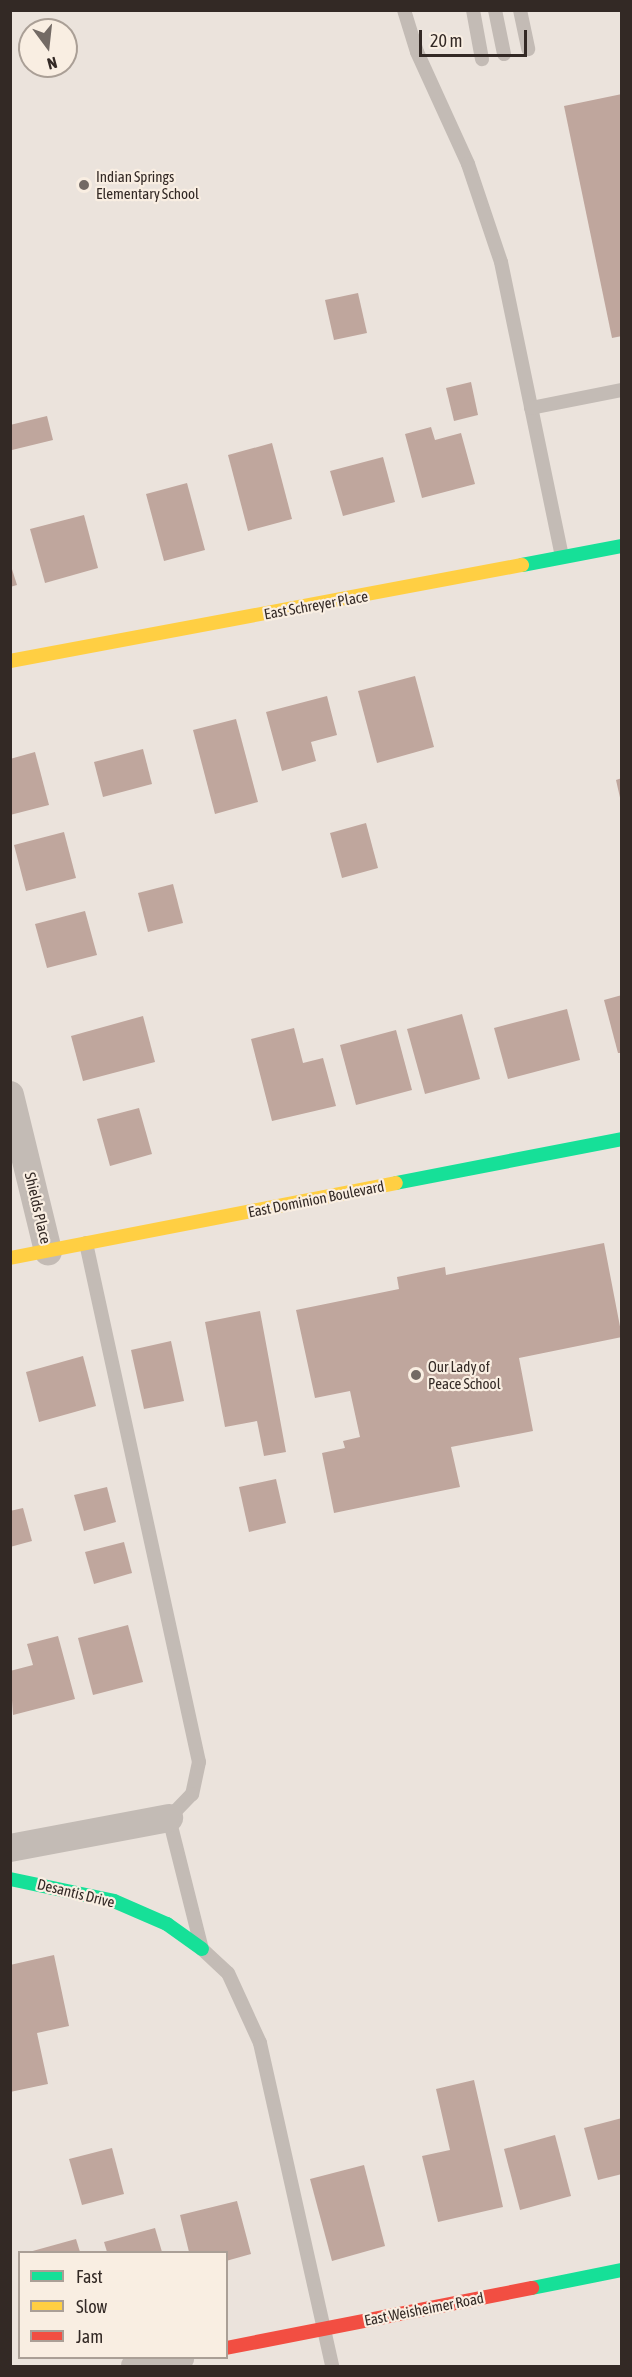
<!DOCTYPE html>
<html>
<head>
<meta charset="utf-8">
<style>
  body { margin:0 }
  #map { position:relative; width:632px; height:2377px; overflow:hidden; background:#ebe3dc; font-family:"Asap Condensed",sans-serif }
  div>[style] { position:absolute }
  .building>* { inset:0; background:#bfa69d }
  .lane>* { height:14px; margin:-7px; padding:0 7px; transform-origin:7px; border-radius:7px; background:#c3bbb5 }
  .street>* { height:28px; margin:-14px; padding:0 14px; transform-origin:14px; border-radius:14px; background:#c3bbb5 }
  .fast>* { height:14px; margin:-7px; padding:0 7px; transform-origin:7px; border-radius:7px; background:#16e098 }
  .slow>* { height:14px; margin:-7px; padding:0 7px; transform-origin:7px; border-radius:7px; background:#ffcf43 }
  .jam>* { height:14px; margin:-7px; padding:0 7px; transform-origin:7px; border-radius:7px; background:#f24e42 }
  .dots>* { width:16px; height:16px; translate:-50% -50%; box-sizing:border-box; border:3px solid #f9eee2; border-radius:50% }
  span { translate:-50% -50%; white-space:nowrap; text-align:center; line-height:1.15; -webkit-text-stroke:4.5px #f9eee2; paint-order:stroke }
  .poi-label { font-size:15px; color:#332925 }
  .left { translate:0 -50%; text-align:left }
  .street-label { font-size:15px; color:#332925 }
  .frame { position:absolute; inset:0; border:12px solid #332925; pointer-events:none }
  .legend { position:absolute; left:18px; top:2251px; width:210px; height:108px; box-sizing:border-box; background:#f9eee2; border:2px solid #aa9f96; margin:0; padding:8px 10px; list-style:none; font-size:18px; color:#332925 }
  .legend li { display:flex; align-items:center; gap:12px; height:30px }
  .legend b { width:30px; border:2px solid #aa9f96 }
  .north { position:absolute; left:18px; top:18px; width:60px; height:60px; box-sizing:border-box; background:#f9eee2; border:2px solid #aa9f96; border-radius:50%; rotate:165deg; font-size:16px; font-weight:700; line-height:24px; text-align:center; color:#332925 }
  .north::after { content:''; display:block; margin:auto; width:21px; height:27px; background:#736a65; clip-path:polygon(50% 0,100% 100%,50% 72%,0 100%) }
  .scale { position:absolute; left:419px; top:30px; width:108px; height:27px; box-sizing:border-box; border:3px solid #332925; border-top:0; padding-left:8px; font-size:18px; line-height:21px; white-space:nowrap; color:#332925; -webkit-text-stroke:4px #f9eee2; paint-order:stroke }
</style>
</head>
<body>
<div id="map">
  <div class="building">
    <i style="clip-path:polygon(622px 94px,622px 336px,612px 338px,564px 106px)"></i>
    <i style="clip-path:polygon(358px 293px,367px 333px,334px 340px,325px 300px)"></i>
    <i style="clip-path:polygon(471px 382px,478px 415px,454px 421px,446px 388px)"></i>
    <i style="clip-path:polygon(47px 416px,53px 440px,12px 450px,10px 425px)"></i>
    <i style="clip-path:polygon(431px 427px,435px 440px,461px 433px,475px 484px,422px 498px,405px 434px)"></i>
    <i style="clip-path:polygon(272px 443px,292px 519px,248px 531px,228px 455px)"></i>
    <i style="clip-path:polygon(383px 457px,395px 502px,343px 516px,330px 471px)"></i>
    <i style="clip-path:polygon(187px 483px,205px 550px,164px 561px,146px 494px)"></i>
    <i style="clip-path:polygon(84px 515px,98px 568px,45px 583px,30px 529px)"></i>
    <i style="clip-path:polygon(10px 563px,17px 585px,10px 587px)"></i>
    <i style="clip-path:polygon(415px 676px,434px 747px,377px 763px,358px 691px)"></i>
    <i style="clip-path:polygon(327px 696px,337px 735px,311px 742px,316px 761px,282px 771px,266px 712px)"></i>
    <i style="clip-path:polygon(236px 719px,258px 802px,215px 814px,193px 730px)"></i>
    <i style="clip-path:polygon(143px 749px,152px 784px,103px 797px,94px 762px)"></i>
    <i style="clip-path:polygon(35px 752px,49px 805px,10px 815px,10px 759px)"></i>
    <i style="clip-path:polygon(622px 778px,622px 802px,621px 802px,616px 780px)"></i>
    <i style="clip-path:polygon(366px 823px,378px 868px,342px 878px,330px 833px)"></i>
    <i style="clip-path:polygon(64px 832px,76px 878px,26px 891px,14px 845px)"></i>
    <i style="clip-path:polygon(173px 884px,183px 923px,148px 932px,138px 893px)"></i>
    <i style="clip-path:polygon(85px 911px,97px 955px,47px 968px,35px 924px)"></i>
    <i style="clip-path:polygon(622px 995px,622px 1053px,618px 1053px,604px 1000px)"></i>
    <i style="clip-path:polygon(567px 1009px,580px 1060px,508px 1079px,494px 1028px)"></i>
    <i style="clip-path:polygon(462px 1014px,480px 1079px,425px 1094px,407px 1029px)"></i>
    <i style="clip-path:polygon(143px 1016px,155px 1062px,83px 1081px,71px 1036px)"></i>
    <i style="clip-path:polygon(294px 1028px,303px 1063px,323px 1058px,336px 1106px,272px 1121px,251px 1039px)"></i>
    <i style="clip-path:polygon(396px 1030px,412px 1090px,356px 1105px,340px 1045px)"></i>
    <i style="clip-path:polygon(139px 1108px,152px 1154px,110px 1166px,97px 1119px)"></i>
    <i style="clip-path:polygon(604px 1243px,622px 1337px,519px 1358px,533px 1431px,451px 1447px,460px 1487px,334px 1513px,322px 1453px,345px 1448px,343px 1441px,360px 1437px,350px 1391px,315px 1398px,296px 1310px,399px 1289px,397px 1277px,445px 1267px,446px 1275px)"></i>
    <i style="clip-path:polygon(260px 1311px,286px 1452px,264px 1456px,257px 1421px,225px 1427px,205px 1322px)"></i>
    <i style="clip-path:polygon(171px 1341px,184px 1401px,144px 1409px,131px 1350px)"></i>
    <i style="clip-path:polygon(83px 1356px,96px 1406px,39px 1422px,26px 1372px)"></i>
    <i style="clip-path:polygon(276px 1479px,286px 1523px,249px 1532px,239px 1487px)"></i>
    <i style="clip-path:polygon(107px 1487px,116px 1522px,84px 1531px,74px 1495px)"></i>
    <i style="clip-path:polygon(23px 1508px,32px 1541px,10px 1547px,10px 1511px)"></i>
    <i style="clip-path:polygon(124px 1542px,132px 1573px,94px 1584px,85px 1552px)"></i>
    <i style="clip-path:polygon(128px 1625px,143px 1682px,93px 1695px,78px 1638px)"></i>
    <i style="clip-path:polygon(58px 1636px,75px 1699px,13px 1715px,10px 1671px,33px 1665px,27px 1644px)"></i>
    <i style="clip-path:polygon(54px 1955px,69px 2026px,37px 2033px,48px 2084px,10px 2092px,10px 1965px)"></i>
    <i style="clip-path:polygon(474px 2080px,503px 2207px,438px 2222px,422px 2156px,450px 2150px,436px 2089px)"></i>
    <i style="clip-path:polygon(622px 2118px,622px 2174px,598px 2180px,584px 2128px)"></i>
    <i style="clip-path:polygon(555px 2135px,571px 2196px,520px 2210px,504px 2149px)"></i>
    <i style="clip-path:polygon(112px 2148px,124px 2194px,82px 2205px,69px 2159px)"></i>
    <i style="clip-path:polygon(364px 2165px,385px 2246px,332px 2261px,310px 2179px)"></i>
    <i style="clip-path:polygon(237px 2201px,251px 2254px,226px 2261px,226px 2252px,189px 2252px,180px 2215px)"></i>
    <i style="clip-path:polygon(155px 2228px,162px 2252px,107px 2252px,104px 2242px)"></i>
    <i style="clip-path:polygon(76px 2239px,80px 2252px,29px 2252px)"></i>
  </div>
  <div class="lane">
    <i style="left:404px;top:10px;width:44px;rotate:72.8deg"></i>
    <i style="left:417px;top:52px;width:123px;rotate:65.5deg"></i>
    <i style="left:468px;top:164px;width:103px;rotate:71.4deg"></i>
    <i style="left:501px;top:262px;width:301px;rotate:78.3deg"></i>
    <i style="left:473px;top:10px;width:50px;rotate:79.6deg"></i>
    <i style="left:495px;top:10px;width:45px;rotate:78.4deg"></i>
    <i style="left:520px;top:10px;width:40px;rotate:78deg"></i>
    <i style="left:531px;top:408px;width:93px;rotate:-11.2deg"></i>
    <i style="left:86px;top:1243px;width:531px;rotate:77.72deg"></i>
    <i style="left:199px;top:1762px;width:33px;rotate:102deg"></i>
    <i style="left:192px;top:1794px;width:33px;rotate:134deg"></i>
    <i style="left:169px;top:1818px;width:135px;rotate:75.9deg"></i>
    <i style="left:202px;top:1949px;width:35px;rotate:43deg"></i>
    <i style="left:228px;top:1973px;width:77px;rotate:65.4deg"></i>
    <i style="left:260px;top:2043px;width:331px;rotate:77.4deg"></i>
  </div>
  <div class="street">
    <i style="left:10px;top:1095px;width:161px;rotate:76.3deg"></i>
    <i style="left:10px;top:1848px;width:162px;rotate:-10.7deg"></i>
    <i style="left:135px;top:2366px;width:46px;rotate:-10.1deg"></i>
  </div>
  <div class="fast">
    <i style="left:522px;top:565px;width:102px;rotate:-10.8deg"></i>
    <i style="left:396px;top:1183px;width:230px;rotate:-11deg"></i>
    <i style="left:10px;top:1879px;width:106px;rotate:11.9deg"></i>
    <i style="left:114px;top:1901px;width:58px;rotate:23.5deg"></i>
    <i style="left:167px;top:1924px;width:43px;rotate:35.5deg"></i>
    <i style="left:532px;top:2288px;width:92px;rotate:-11.3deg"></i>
  </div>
  <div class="slow">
    <i style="left:10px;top:661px;width:521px;rotate:-10.62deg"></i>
    <i style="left:10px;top:1258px;width:393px;rotate:-11deg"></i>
  </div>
  <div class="jam">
    <i style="left:226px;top:2348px;width:312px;rotate:-11.1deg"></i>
  </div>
  <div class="dots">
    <i style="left:84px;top:185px;background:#736a65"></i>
    <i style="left:416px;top:1375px;background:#736a65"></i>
  </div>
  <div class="poi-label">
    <span class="left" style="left:96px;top:185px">Indian Springs<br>Elementary School</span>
    <span class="left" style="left:428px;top:1375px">Our Lady of<br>Peace School</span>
  </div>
  <div class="street-label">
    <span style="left:316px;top:605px;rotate:-10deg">East Schreyer Place</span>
    <span style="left:316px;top:1199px;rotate:-11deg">East Dominion Boulevard</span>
    <span style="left:38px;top:1208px;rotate:77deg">Shields Place</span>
    <span style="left:76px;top:1893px;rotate:14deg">Desantis Drive</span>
    <span style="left:424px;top:2309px;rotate:-11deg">East Weisheimer Road</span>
  </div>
  <div class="frame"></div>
  <ul class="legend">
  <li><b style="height:8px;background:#16e098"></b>Fast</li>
  <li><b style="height:8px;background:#ffcf43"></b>Slow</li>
  <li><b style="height:8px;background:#f24e42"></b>Jam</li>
  </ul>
  <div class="north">N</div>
  <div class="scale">20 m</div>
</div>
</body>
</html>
